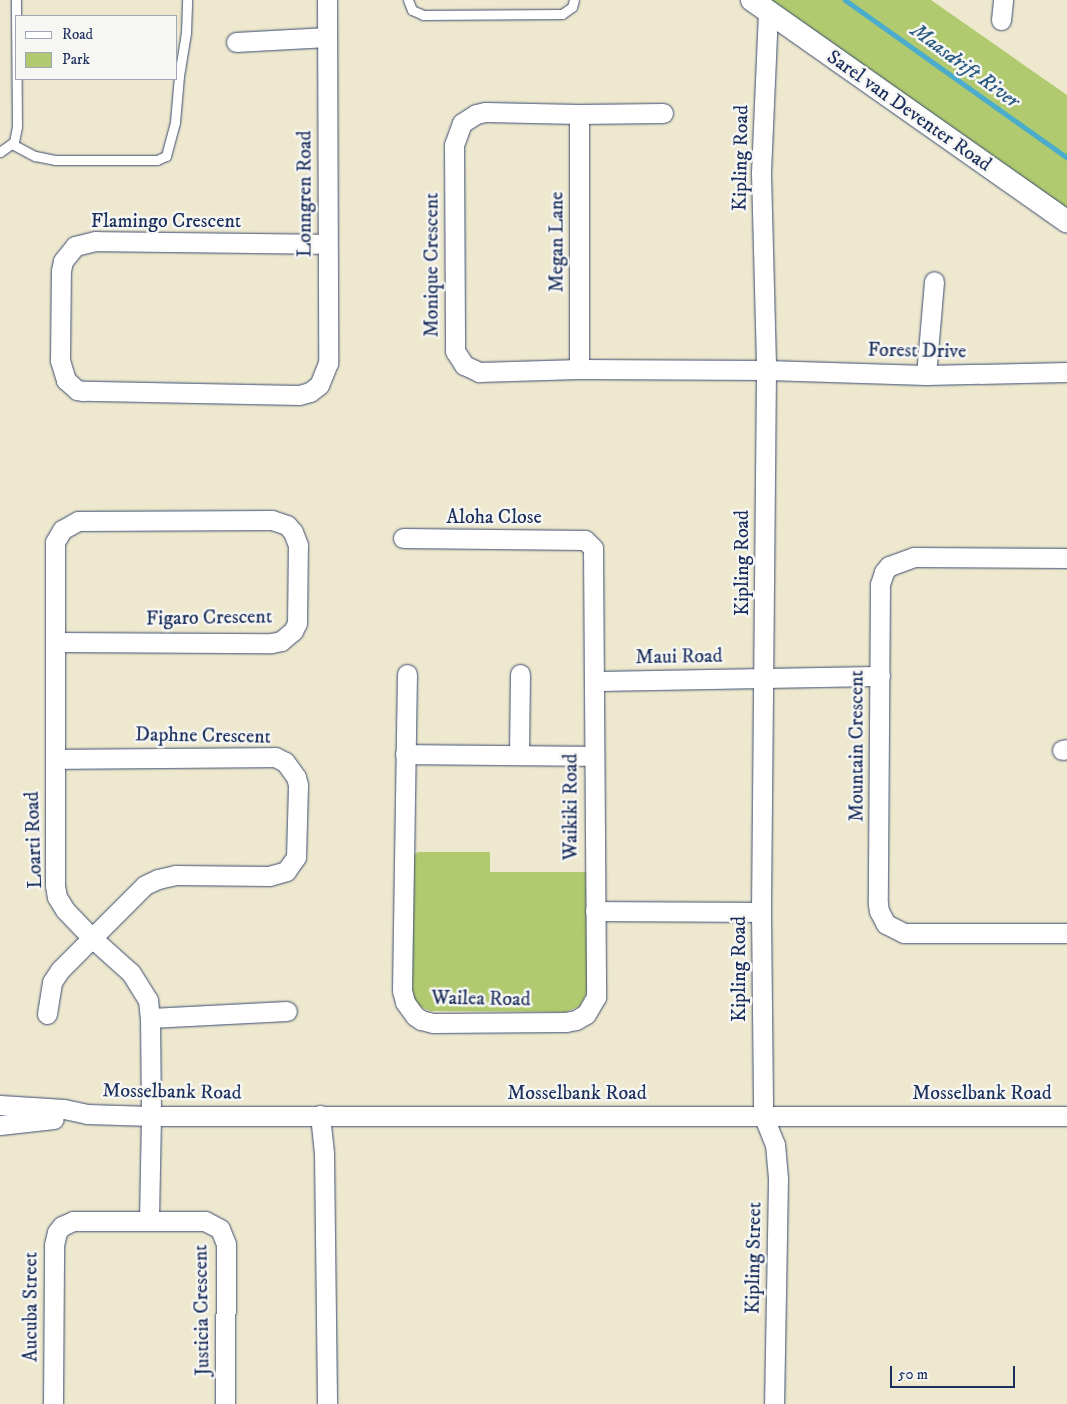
<!DOCTYPE html>
<html>
<head>
<meta charset="utf-8">
<style>
  body { margin:0 }
  #map { position:relative; width:1067px; height:1404px; overflow:hidden; background:#ede8ce; font-family:"IM FELL DW Pica",serif }
  div>[style] { position:absolute }
  .green>* { inset:0; background:#b1ca6f }
  .stream>* { height:5px; margin:-2.5px; padding:0 2.5px; transform-origin:2.5px; border-radius:2.5px; background:#4caccb }
  .roads { filter:drop-shadow(0 0 1px #3a4b6f) drop-shadow(0 0 1px #3a4b6f) }
  .service>* { height:9px; margin:-4.5px; padding:0 4.5px; transform-origin:4.5px; border-radius:4.5px; background:#fff }
  .minor>* { height:19px; margin:-9.5px; padding:0 9.5px; transform-origin:9.5px; border-radius:9.5px; background:#fff }
  .tertiary>* { height:22px; margin:-11px; padding:0 11px; transform-origin:11px; border-radius:11px; background:#fff }
  span { translate:-50% -50%; white-space:nowrap; text-align:center; line-height:1.15; -webkit-text-stroke:5px #f6f6f2; paint-order:stroke }
  .street-label { font-size:20px; color:#1b2f5e }
  .water-label { font-size:21px; color:#2c5b84; font-style:italic }
  .legend { position:absolute; left:15px; top:15px; width:162px; height:65px; box-sizing:border-box; background:#f6f6f2; border:1px solid #9ea6b7; margin:0; padding:6px 9px; list-style:none; font-size:15px; color:#1b2f5e }
  .legend li { display:flex; align-items:center; gap:10px; height:25px }
  .legend b { width:25px; border:1px solid #9ea6b7 }
  .scale { position:absolute; left:890px; top:1366px; width:125px; height:22px; box-sizing:border-box; border:2px solid #1b2f5e; border-top:0; padding-left:6px; font-size:15px; line-height:18px; white-space:nowrap; color:#1b2f5e; -webkit-text-stroke:4px #f6f6f2; paint-order:stroke }
</style>
</head>
<body>
<div id="map">
  <div class="green">
    <i style="clip-path:polygon(770px 0,931px 0,1067px 95px,1067px 209px)"></i>
    <i style="clip-path:polygon(418px 852px,490px 852px,490px 872px,588px 872px,587px 992px,580px 1006px,566px 1012px,430px 1011px,417px 1005px,410px 992px,413px 856px)"></i>
  </div>
  <div class="stream">
    <i style="left:845px;top:0;width:272px;rotate:35.4deg"></i>
  </div>
  <div class="roads">
    <div class="service">
      <i style="left:408px;top:0;width:11px;rotate:68deg"></i>
      <i style="left:412px;top:10px;width:12px;rotate:24deg"></i>
      <i style="left:423px;top:15px;width:139px;rotate:-0.4deg"></i>
      <i style="left:562px;top:14px;width:12px;rotate:-35deg"></i>
      <i style="left:572px;top:7px;width:7px;rotate:-74deg"></i>
      <i style="left:12px;top:144px;width:26px;rotate:28deg"></i>
      <i style="left:35px;top:156px;width:20px;rotate:11deg"></i>
      <i style="left:55px;top:160px;width:102px"></i>
      <i style="left:157px;top:160px;width:10px;rotate:-24deg"></i>
      <i style="left:166px;top:156px;width:35px;rotate:-75deg"></i>
      <i style="left:175px;top:122px;width:46px;rotate:-85deg"></i>
      <i style="left:179px;top:76px;width:44px;rotate:-80.8deg"></i>
      <i style="left:186px;top:33px;width:33px;rotate:-88deg"></i>
      <i style="left:0;top:152px;width:17px;rotate:-36deg"></i>
      <i style="left:14px;top:142px;width:16px;rotate:-79deg"></i>
      <i style="left:17px;top:126px;width:126px;rotate:-90.5deg"></i>
    </div>
    <div class="minor">
      <i style="left:327px;top:0;width:363px;rotate:89.8deg"></i>
      <i style="left:328px;top:363px;width:24px;rotate:112deg"></i>
      <i style="left:319px;top:385px;width:11px;rotate:142deg"></i>
      <i style="left:310px;top:392px;width:11px;rotate:165deg"></i>
      <i style="left:299px;top:395px;width:216px;rotate:-178.9deg"></i>
      <i style="left:83px;top:391px;width:6px;rotate:-171deg"></i>
      <i style="left:77px;top:390px;width:15px;rotate:-138deg"></i>
      <i style="left:66px;top:380px;width:21px;rotate:-107deg"></i>
      <i style="left:60px;top:360px;width:89px;rotate:-89.4deg"></i>
      <i style="left:61px;top:271px;width:10px;rotate:-79deg"></i>
      <i style="left:63px;top:261px;width:19px;rotate:-51deg"></i>
      <i style="left:75px;top:246px;width:21px;rotate:-14deg"></i>
      <i style="left:95px;top:241px;width:232px;rotate:0.7deg"></i>
      <i style="left:768px;top:12px;width:161px;rotate:92.5deg"></i>
      <i style="left:761px;top:173px;width:197px;rotate:88.5deg"></i>
      <i style="left:766px;top:370px;width:542px;rotate:90.53deg"></i>
      <i style="left:761px;top:912px;width:203px;rotate:89.4deg"></i>
      <i style="left:763px;top:1115px;width:31px;rotate:68deg"></i>
      <i style="left:775px;top:1144px;width:35px;rotate:85deg"></i>
      <i style="left:778px;top:1179px;width:225px;rotate:91deg"></i>
      <i style="left:1001px;top:20px;width:20px;rotate:-84deg"></i>
      <i style="left:236px;top:42px;width:91px;rotate:-3.1deg"></i>
      <i style="left:663px;top:113px;width:84px;rotate:179.3deg"></i>
      <i style="left:579px;top:114px;width:94px;rotate:-178.8deg"></i>
      <i style="left:485px;top:112px;width:9px;rotate:167deg"></i>
      <i style="left:476px;top:114px;width:17px;rotate:147deg"></i>
      <i style="left:462px;top:123px;width:23px;rotate:110deg"></i>
      <i style="left:454px;top:145px;width:206px;rotate:89.7deg"></i>
      <i style="left:455px;top:351px;width:17px;rotate:57deg"></i>
      <i style="left:464px;top:365px;width:17px;rotate:25deg"></i>
      <i style="left:479px;top:372px;width:100px;rotate:-1.7deg"></i>
      <i style="left:579px;top:369px;width:187px;rotate:0.3deg"></i>
      <i style="left:766px;top:370px;width:160px;rotate:1.8deg"></i>
      <i style="left:926px;top:375px;width:141px;rotate:-1.2deg"></i>
      <i style="left:579px;top:114px;width:255px;rotate:90deg"></i>
      <i style="left:926px;top:375px;width:94px;rotate:-85.1deg"></i>
      <i style="left:403px;top:538px;width:182px;rotate:0.6deg"></i>
      <i style="left:585px;top:540px;width:11px;rotate:45deg"></i>
      <i style="left:593px;top:548px;width:449px;rotate:89.6deg"></i>
      <i style="left:596px;top:997px;width:20px;rotate:120deg"></i>
      <i style="left:586px;top:1014px;width:12px;rotate:149deg"></i>
      <i style="left:576px;top:1020px;width:10px;rotate:169deg"></i>
      <i style="left:566px;top:1022px;width:133px;rotate:179.6deg"></i>
      <i style="left:433px;top:1023px;width:12px;rotate:-166deg"></i>
      <i style="left:421px;top:1020px;width:7px;rotate:-146deg"></i>
      <i style="left:415px;top:1016px;width:17px;rotate:-126deg"></i>
      <i style="left:405px;top:1002px;width:12px;rotate:-104deg"></i>
      <i style="left:402px;top:990px;width:316px;rotate:-89.1deg"></i>
      <i style="left:1067px;top:558px;width:153px;rotate:-179.6deg"></i>
      <i style="left:914px;top:557px;width:27px;rotate:160deg"></i>
      <i style="left:889px;top:566px;width:8px;rotate:130deg"></i>
      <i style="left:884px;top:572px;width:13px;rotate:108deg"></i>
      <i style="left:880px;top:584px;width:320px;rotate:90.4deg"></i>
      <i style="left:878px;top:904px;width:7px;rotate:82deg"></i>
      <i style="left:879px;top:911px;width:15px;rotate:62deg"></i>
      <i style="left:886px;top:924px;width:20px;rotate:27deg"></i>
      <i style="left:904px;top:933px;width:163px"></i>
      <i style="left:56px;top:642px;width:215px;rotate:0.3deg"></i>
      <i style="left:271px;top:643px;width:10px;rotate:-11deg"></i>
      <i style="left:281px;top:641px;width:16px;rotate:-40deg"></i>
      <i style="left:293px;top:631px;width:9px;rotate:-63deg"></i>
      <i style="left:297px;top:623px;width:78px;rotate:-89.3deg"></i>
      <i style="left:298px;top:545px;width:14px;rotate:-111deg"></i>
      <i style="left:293px;top:532px;width:9px;rotate:-131deg"></i>
      <i style="left:287px;top:525px;width:16px;rotate:-162deg"></i>
      <i style="left:272px;top:520px;width:194px;rotate:179.7deg"></i>
      <i style="left:78px;top:521px;width:18px;rotate:151deg"></i>
      <i style="left:62px;top:530px;width:14px;rotate:120deg"></i>
      <i style="left:55px;top:542px;width:343px;rotate:90deg"></i>
      <i style="left:55px;top:885px;width:12px;rotate:81deg"></i>
      <i style="left:57px;top:897px;width:15px;rotate:58deg"></i>
      <i style="left:65px;top:910px;width:39px;rotate:46deg"></i>
      <i style="left:92px;top:938px;width:52px;rotate:41.9deg"></i>
      <i style="left:131px;top:973px;width:32px;rotate:58deg"></i>
      <i style="left:148px;top:1000px;width:18px;rotate:84deg"></i>
      <i style="left:150px;top:1018px;width:98px;rotate:89.4deg"></i>
      <i style="left:151px;top:1116px;width:105px;rotate:91.1deg"></i>
      <i style="left:594px;top:681px;width:286px;rotate:-1deg"></i>
      <i style="left:1062px;top:750px;width:5px;rotate:-11deg"></i>
      <i style="left:405px;top:754px;width:188px;rotate:0.6deg"></i>
      <i style="left:519px;top:755px;width:81px;rotate:-89.3deg"></i>
      <i style="left:595px;top:911px;width:166px;rotate:0.3deg"></i>
      <i style="left:47px;top:1014px;width:32px;rotate:-81deg"></i>
      <i style="left:52px;top:982px;width:14px;rotate:-56deg"></i>
      <i style="left:60px;top:970px;width:120px;rotate:-45deg"></i>
      <i style="left:145px;top:885px;width:14px;rotate:-25deg"></i>
      <i style="left:158px;top:879px;width:17px;rotate:-13deg"></i>
      <i style="left:175px;top:875px;width:94px;rotate:0.6deg"></i>
      <i style="left:269px;top:876px;width:18px;rotate:-16deg"></i>
      <i style="left:286px;top:871px;width:17px;rotate:-54deg"></i>
      <i style="left:296px;top:857px;width:72px;rotate:-88.4deg"></i>
      <i style="left:298px;top:785px;width:8px;rotate:-104deg"></i>
      <i style="left:296px;top:777px;width:19px;rotate:-126deg"></i>
      <i style="left:285px;top:762px;width:11px;rotate:-153deg"></i>
      <i style="left:275px;top:757px;width:220px;rotate:179.5deg"></i>
      <i style="left:150px;top:1018px;width:137px;rotate:-2.9deg"></i>
      <i style="left:0;top:1105px;width:64px;rotate:3.6deg"></i>
      <i style="left:64px;top:1109px;width:24px;rotate:12deg"></i>
      <i style="left:87px;top:1114px;width:64px;rotate:1.8deg"></i>
      <i style="left:151px;top:1116px;width:916px"></i>
      <i style="left:320px;top:1115px;width:39px;rotate:84deg"></i>
      <i style="left:324px;top:1154px;width:250px;rotate:89.3deg"></i>
      <i style="left:0;top:1125px;width:54px;rotate:-6.3deg"></i>
      <i style="left:53px;top:1404px;width:159px;rotate:-89.6deg"></i>
      <i style="left:54px;top:1245px;width:13px;rotate:-77deg"></i>
      <i style="left:57px;top:1232px;width:8px;rotate:-50deg"></i>
      <i style="left:62px;top:1226px;width:12px;rotate:-24deg"></i>
      <i style="left:73px;top:1221px;width:132px"></i>
      <i style="left:205px;top:1221px;width:17px;rotate:28deg"></i>
      <i style="left:220px;top:1229px;width:16px;rotate:68deg"></i>
      <i style="left:226px;top:1244px;width:160px;rotate:90.4deg"></i>
    </div>
    <div class="tertiary">
      <i style="left:752px;top:0;width:385px;rotate:35.1deg"></i>
    </div>
  </div>
  <div class="street-label">
    <span style="left:909px;top:111px;rotate:35deg">Sarel van Deventer Road</span>
    <span style="left:741px;top:158px;rotate:-89deg">Kipling Road</span>
    <span style="left:305px;top:194px;rotate:-90deg">Lonngren Road</span>
    <span style="left:166px;top:221px">Flamingo Crescent</span>
    <span style="left:557px;top:242px;rotate:-90deg">Megan Lane</span>
    <span style="left:432px;top:265px;rotate:-90deg">Monique Crescent</span>
    <span style="left:917px;top:351px;rotate:1deg">Forest Drive</span>
    <span style="left:494px;top:517px">Aloha Close</span>
    <span style="left:742px;top:563px;rotate:-90deg">Kipling Road</span>
    <span style="left:209px;top:618px;rotate:-1deg">Figaro Crescent</span>
    <span style="left:679px;top:657px;rotate:-1deg">Maui Road</span>
    <span style="left:203px;top:736px;rotate:1deg">Daphne Crescent</span>
    <span style="left:857px;top:746px;rotate:-90deg">Mountain Crescent</span>
    <span style="left:571px;top:807px;rotate:-90deg">Waikiki Road</span>
    <span style="left:34px;top:840px;rotate:-92deg">Loarti Road</span>
    <span style="left:739px;top:969px;rotate:-90deg">Kipling Road</span>
    <span style="left:481px;top:999px;rotate:1deg">Wailea Road</span>
    <span style="left:172px;top:1092px;rotate:1deg">Mosselbank Road</span>
    <span style="left:577px;top:1093px">Mosselbank Road</span>
    <span style="left:982px;top:1093px">Mosselbank Road</span>
    <span style="left:754px;top:1258px;rotate:-89deg">Kipling Street</span>
    <span style="left:31px;top:1307px;rotate:-90deg">Aucuba Street</span>
    <span style="left:202px;top:1310px;rotate:-91deg">Justicia Crescent</span>
  </div>
  <div class="water-label">
    <span style="left:965px;top:66px;rotate:36deg">Maasdrift River</span>
  </div>
  <ul class="legend">
  <li><b style="height:6px;background:#fff"></b>Road</li>
  <li><b style="height:14px;background:#b1ca6f"></b>Park</li>
  </ul>
  <div class="scale">50 m</div>
</div>
</body>
</html>
